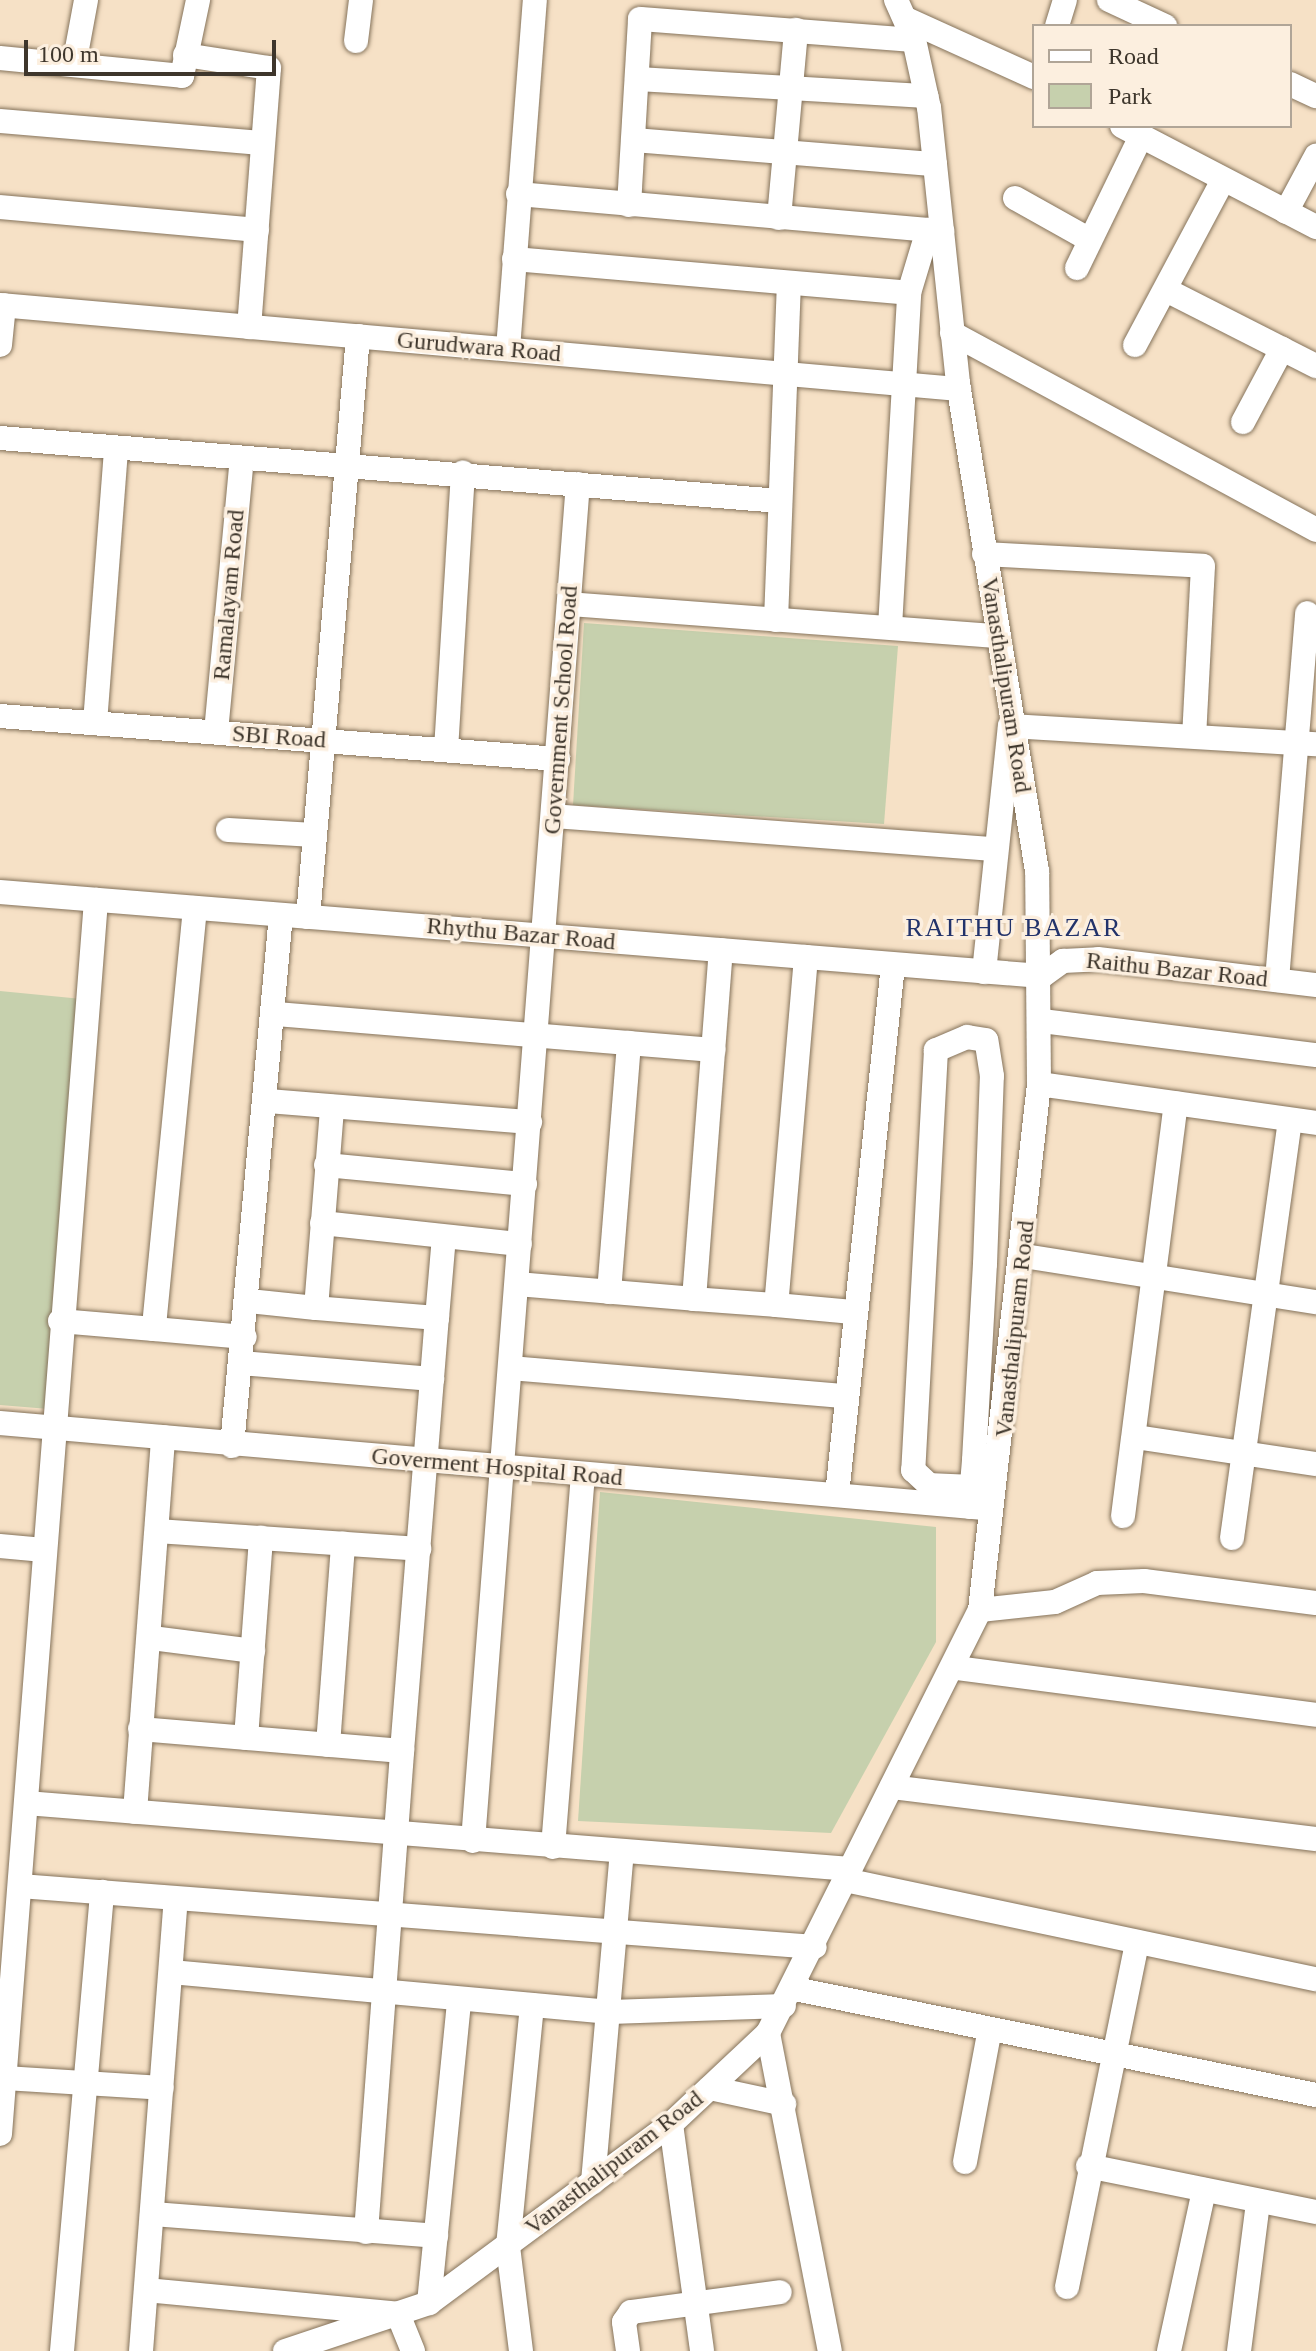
<!DOCTYPE html>
<html>
<head>
<meta charset="utf-8">
<style>
  body { margin:0 }
  #map { position:relative; width:1316px; height:2351px; overflow:hidden; background:#f6e1c6; font-family:Georgia,serif }
  div>[style] { position:absolute }
  .green>* { inset:0; background:#c6d0ad }
  .roads { filter:drop-shadow(0 0 2px #85735b) drop-shadow(0 0 2px #85735b) }
  .minor>* { height:24px; margin:-12px; padding:0 12px; transform-origin:12px; border-radius:12px; background:#fff }
  span { translate:-50% -50%; white-space:nowrap; text-align:center; line-height:1.15; -webkit-text-stroke:7px #fcefdf; paint-order:stroke }
  .street-label { font-size:24px; color:#3e362c }
  .neighbourhood-label { font-size:26px; color:#22336b; letter-spacing:2px }
  .legend { position:absolute; left:1032px; top:24px; width:260px; height:104px; box-sizing:border-box; background:#fcefdf; border:2px solid #b0a597; margin:0; padding:10px 14px; list-style:none; font-size:24px; color:#3e362c }
  .legend li { display:flex; align-items:center; gap:16px; height:40px }
  .legend b { width:40px; border:2px solid #b0a597 }
  .scale { position:absolute; left:24px; top:40px; width:252px; height:36px; box-sizing:border-box; border:4px solid #3e362c; border-top:0; padding-left:10px; font-size:24px; line-height:28px; white-space:nowrap; color:#3e362c; -webkit-text-stroke:6px #fcefdf; paint-order:stroke }
</style>
</head>
<body>
<div id="map">
  <div class="green">
    <i style="clip-path:polygon(584px 623px,898px 646px,884px 824px,573px 805px)"></i>
    <i style="clip-path:polygon(0 991px,82px 999px,49px 1409px,0 1405px)"></i>
    <i style="clip-path:polygon(600px 1492px,936px 1527px,936px 1642px,831px 1833px,578px 1821px)"></i>
  </div>
  <div class="roads">
    <div class="minor">
      <i style="left:1109px;top:0;width:62px;rotate:24.9deg"></i>
      <i style="left:906px;top:19px;width:141px;rotate:24.4deg"></i>
      <i style="left:1057px;top:26px;width:27px;rotate:-73deg"></i>
      <i style="left:356px;top:41px;width:41px;rotate:-83deg"></i>
      <i style="left:185px;top:55px;width:85px;rotate:8.8deg"></i>
      <i style="left:269px;top:68px;width:260px;rotate:94.4deg"></i>
      <i style="left:0;top:58px;width:183px;rotate:5.6deg"></i>
      <i style="left:182px;top:76px;width:78px;rotate:-78.1deg"></i>
      <i style="left:74px;top:65px;width:66px;rotate:-79.5deg"></i>
      <i style="left:638px;top:79px;width:289px;rotate:3.4deg"></i>
      <i style="left:1290px;top:84px;width:29px;rotate:25deg"></i>
      <i style="left:0;top:121px;width:262px;rotate:4.8deg"></i>
      <i style="left:1122px;top:126px;width:219px;rotate:27.5deg"></i>
      <i style="left:634px;top:140px;width:302px;rotate:4.6deg"></i>
      <i style="left:518px;top:194px;width:426px;rotate:5deg"></i>
      <i style="left:1015px;top:198px;width:86px;rotate:29.2deg"></i>
      <i style="left:629px;top:205px;width:186px;rotate:-86.6deg"></i>
      <i style="left:640px;top:19px;width:275px;rotate:4.4deg"></i>
      <i style="left:0;top:207px;width:258px;rotate:5.1deg"></i>
      <i style="left:1286px;top:212px;width:64px;rotate:-61.8deg"></i>
      <i style="left:779px;top:218px;width:189px;rotate:-84.8deg"></i>
      <i style="left:514px;top:259px;width:396px;rotate:4.9deg"></i>
      <i style="left:1077px;top:268px;width:147px;rotate:-64.1deg"></i>
      <i style="left:1168px;top:291px;width:166px;rotate:26.9deg"></i>
      <i style="left:0;top:305px;width:963px;rotate:5.01deg"></i>
      <i style="left:952px;top:333px;width:414px;rotate:28.4deg"></i>
      <i style="left:0;top:345px;width:40px;rotate:-84.3deg"></i>
      <i style="left:1135px;top:345px;width:185px;rotate:-61.9deg"></i>
      <i style="left:508px;top:349px;width:350px;rotate:-85.6deg"></i>
      <i style="left:1243px;top:422px;width:83px;rotate:-61.9deg"></i>
      <i style="left:0;top:438px;width:782px;rotate:4.62deg"></i>
      <i style="left:984px;top:554px;width:219px;rotate:3.1deg"></i>
      <i style="left:1203px;top:566px;width:169px;rotate:93deg"></i>
      <i style="left:569px;top:604px;width:430px;rotate:4.3deg"></i>
      <i style="left:776px;top:620px;width:335px;rotate:-87.8deg"></i>
      <i style="left:890px;top:627px;width:335px;rotate:-86.7deg"></i>
      <i style="left:909px;top:293px;width:66px;rotate:-73.2deg"></i>
      <i style="left:0;top:716px;width:560px;rotate:4.41deg"></i>
      <i style="left:95px;top:723px;width:274px;rotate:-85.6deg"></i>
      <i style="left:216px;top:732px;width:275px;rotate:-84.6deg"></i>
      <i style="left:446px;top:750px;width:278px;rotate:-86.5deg"></i>
      <i style="left:553px;top:816px;width:440px;rotate:4.3deg"></i>
      <i style="left:228px;top:830px;width:87px;rotate:3.3deg"></i>
      <i style="left:0;top:892px;width:1045px;rotate:4.61deg"></i>
      <i style="left:195px;top:908px;width:423px;rotate:95.6deg"></i>
      <i style="left:154px;top:1329px;width:91px;rotate:5deg"></i>
      <i style="left:308px;top:917px;width:583px;rotate:-85.08deg"></i>
      <i style="left:806px;top:957px;width:349px;rotate:94.9deg"></i>
      <i style="left:776px;top:1305px;width:77px;rotate:5.2deg"></i>
      <i style="left:984px;top:972px;width:247px;rotate:-84deg"></i>
      <i style="left:1010px;top:726px;width:307px;rotate:3.4deg"></i>
      <i style="left:1042px;top:976px;width:26px;rotate:-36deg"></i>
      <i style="left:1063px;top:961px;width:35px;rotate:-3deg"></i>
      <i style="left:1098px;top:959px;width:220px;rotate:6.8deg"></i>
      <i style="left:1277px;top:980px;width:368px;rotate:-85.3deg"></i>
      <i style="left:276px;top:1014px;width:439px;rotate:4.7deg"></i>
      <i style="left:1042px;top:1021px;width:276px;rotate:7.1deg"></i>
      <i style="left:1039px;top:1084px;width:280px;rotate:8deg"></i>
      <i style="left:268px;top:1101px;width:263px;rotate:4.6deg"></i>
      <i style="left:326px;top:1165px;width:200px;rotate:5.5deg"></i>
      <i style="left:322px;top:1223px;width:199px;rotate:6.1deg"></i>
      <i style="left:1024px;top:1256px;width:296px;rotate:9deg"></i>
      <i style="left:517px;top:1284px;width:178px;rotate:4.8deg"></i>
      <i style="left:694px;top:1299px;width:350px;rotate:-85.6deg"></i>
      <i style="left:609px;top:1292px;width:250px;rotate:-85.4deg"></i>
      <i style="left:694px;top:1299px;width:82px;rotate:4.2deg"></i>
      <i style="left:249px;top:1301px;width:67px;rotate:6deg"></i>
      <i style="left:316px;top:1308px;width:202px;rotate:-85.4deg"></i>
      <i style="left:437px;top:1318px;width:81px;rotate:-85.1deg"></i>
      <i style="left:60px;top:1321px;width:94px;rotate:4.9deg"></i>
      <i style="left:241px;top:1363px;width:192px;rotate:4.8deg"></i>
      <i style="left:510px;top:1368px;width:334px;rotate:4.8deg"></i>
      <i style="left:0;top:1423px;width:988px;rotate:4.94deg"></i>
      <i style="left:1135px;top:1437px;width:183px;rotate:8.5deg"></i>
      <i style="left:232px;top:1446px;width:533px;rotate:-84.73deg"></i>
      <i style="left:837px;top:1495px;width:533px;rotate:-83.97deg"></i>
      <i style="left:970px;top:1507px;width:47px;rotate:-85.1deg"></i>
      <i style="left:974px;top:1460px;width:196px;rotate:-86.8deg"></i>
      <i style="left:985px;top:1264px;width:188px;rotate:-87.9deg"></i>
      <i style="left:992px;top:1076px;width:36px;rotate:-99deg"></i>
      <i style="left:986px;top:1040px;width:19px;rotate:-171deg"></i>
      <i style="left:967px;top:1037px;width:34px;rotate:157deg"></i>
      <i style="left:936px;top:1050px;width:421px;rotate:93.1deg"></i>
      <i style="left:913px;top:1470px;width:22px;rotate:43deg"></i>
      <i style="left:929px;top:1485px;width:43px;rotate:2.7deg"></i>
      <i style="left:1123px;top:1516px;width:416px;rotate:-82.7deg"></i>
      <i style="left:157px;top:1531px;width:263px;rotate:3.9deg"></i>
      <i style="left:1232px;top:1538px;width:422px;rotate:-82.1deg"></i>
      <i style="left:0;top:1546px;width:44px;rotate:5.2deg"></i>
      <i style="left:980px;top:1610px;width:75px;rotate:-6.1deg"></i>
      <i style="left:1055px;top:1602px;width:46px;rotate:-24.3deg"></i>
      <i style="left:1097px;top:1583px;width:47px;rotate:-2.4deg"></i>
      <i style="left:1144px;top:1581px;width:173px;rotate:7.3deg"></i>
      <i style="left:152px;top:1638px;width:102px;rotate:7.3deg"></i>
      <i style="left:956px;top:1668px;width:363px;rotate:7.4deg"></i>
      <i style="left:140px;top:1729px;width:263px;rotate:4.8deg"></i>
      <i style="left:402px;top:1751px;width:434px;rotate:-85.4deg"></i>
      <i style="left:437px;top:1318px;width:121px;rotate:-175.3deg"></i>
      <i style="left:246px;top:1738px;width:201px;rotate:-85.7deg"></i>
      <i style="left:328px;top:1745px;width:202px;rotate:-85.7deg"></i>
      <i style="left:892px;top:1787px;width:427px;rotate:7deg"></i>
      <i style="left:26px;top:1803px;width:827px;rotate:4.58deg"></i>
      <i style="left:135px;top:1812px;width:376px;rotate:-85.7deg"></i>
      <i style="left:473px;top:1841px;width:1361px;rotate:-85.58deg"></i>
      <i style="left:553px;top:1847px;width:374px;rotate:-85.4deg"></i>
      <i style="left:845px;top:1880px;width:481px;rotate:11.9deg"></i>
      <i style="left:20px;top:1886px;width:797px;rotate:4.39deg"></i>
      <i style="left:171px;top:1972px;width:441px;rotate:5.2deg"></i>
      <i style="left:610px;top:2012px;width:174px;rotate:-2deg"></i>
      <i style="left:795px;top:1989px;width:532px;rotate:11.5deg"></i>
      <i style="left:768px;top:2033px;width:324px;rotate:79deg"></i>
      <i style="left:5px;top:2078px;width:157px;rotate:3.6deg"></i>
      <i style="left:710px;top:2088px;width:76px;rotate:12.2deg"></i>
      <i style="left:671px;top:2124px;width:229px;rotate:82.2deg"></i>
      <i style="left:0;top:2134px;width:1238px;rotate:-85.55deg"></i>
      <i style="left:965px;top:2162px;width:135px;rotate:-79.4deg"></i>
      <i style="left:1088px;top:2166px;width:233px;rotate:11.4deg"></i>
      <i style="left:593px;top:2182px;width:330px;rotate:-85deg"></i>
      <i style="left:152px;top:2214px;width:285px;rotate:4.4deg"></i>
      <i style="left:366px;top:2232px;width:482px;rotate:-85.7deg"></i>
      <i style="left:1067px;top:2287px;width:352px;rotate:-78.5deg"></i>
      <i style="left:146px;top:2290px;width:253px;rotate:5.4deg"></i>
      <i style="left:398px;top:2314px;width:40px;rotate:68deg"></i>
      <i style="left:429px;top:2303px;width:303px;rotate:-84.3deg"></i>
      <i style="left:62px;top:2351px;width:461px;rotate:-85deg"></i>
      <i style="left:141px;top:2351px;width:453px;rotate:-85.6deg"></i>
      <i style="left:285px;top:2351px;width:152px;rotate:-18.4deg"></i>
      <i style="left:429px;top:2303px;width:301px;rotate:-36.5deg"></i>
      <i style="left:671px;top:2124px;width:133px;rotate:-43.2deg"></i>
      <i style="left:768px;top:2033px;width:473px;rotate:-63.4deg"></i>
      <i style="left:980px;top:1610px;width:529px;rotate:-83.6deg"></i>
      <i style="left:1039px;top:1084px;width:213px;rotate:-90.5deg"></i>
      <i style="left:1037px;top:871px;width:494px;rotate:-99.2deg"></i>
      <i style="left:958px;top:383px;width:277px;rotate:-96deg"></i>
      <i style="left:929px;top:108px;width:70px;rotate:-102.4deg"></i>
      <i style="left:914px;top:40px;width:44px;rotate:-114.2deg"></i>
      <i style="left:521px;top:2351px;width:106px;rotate:-97.1deg"></i>
      <i style="left:508px;top:2246px;width:242px;rotate:-84.3deg"></i>
      <i style="left:628px;top:2351px;width:29px;rotate:-98deg"></i>
      <i style="left:624px;top:2322px;width:12px;rotate:-55deg"></i>
      <i style="left:631px;top:2312px;width:150px;rotate:-7.6deg"></i>
      <i style="left:1169px;top:2351px;width:165px;rotate:-77.7deg"></i>
      <i style="left:1239px;top:2351px;width:150px;rotate:-82.7deg"></i>
    </div>
  </div>
  <div class="street-label">
    <span style="left:479px;top:347px;rotate:5deg">Gurudwara Road</span>
    <span style="left:229px;top:595px;rotate:-85deg">Ramalayam Road</span>
    <span style="left:1006px;top:685px;rotate:81deg">Vanasthalipuram Road</span>
    <span style="left:561px;top:710px;rotate:-86deg">Government School Road</span>
    <span style="left:279px;top:737px;rotate:4deg">SBI Road</span>
    <span style="left:521px;top:934px;rotate:5deg">Rhythu Bazar Road</span>
    <span style="left:1177px;top:970px;rotate:6deg">Raithu Bazar Road</span>
    <span style="left:1015px;top:1329px;rotate:-84deg">Vanasthalipuram Road</span>
    <span style="left:497px;top:1467px;rotate:5deg">Goverment Hospital Road</span>
    <span style="left:614px;top:2163px;rotate:-38deg">Vanasthalipuram Road</span>
  </div>
  <div class="neighbourhood-label">
    <span style="left:1014px;top:928px">RAITHU BAZAR</span>
  </div>
  <ul class="legend">
  <li><b style="height:10px;background:#fff"></b>Road</li>
  <li><b style="height:22px;background:#c6d0ad"></b>Park</li>
  </ul>
  <div class="scale">100 m</div>
</div>
</body>
</html>
